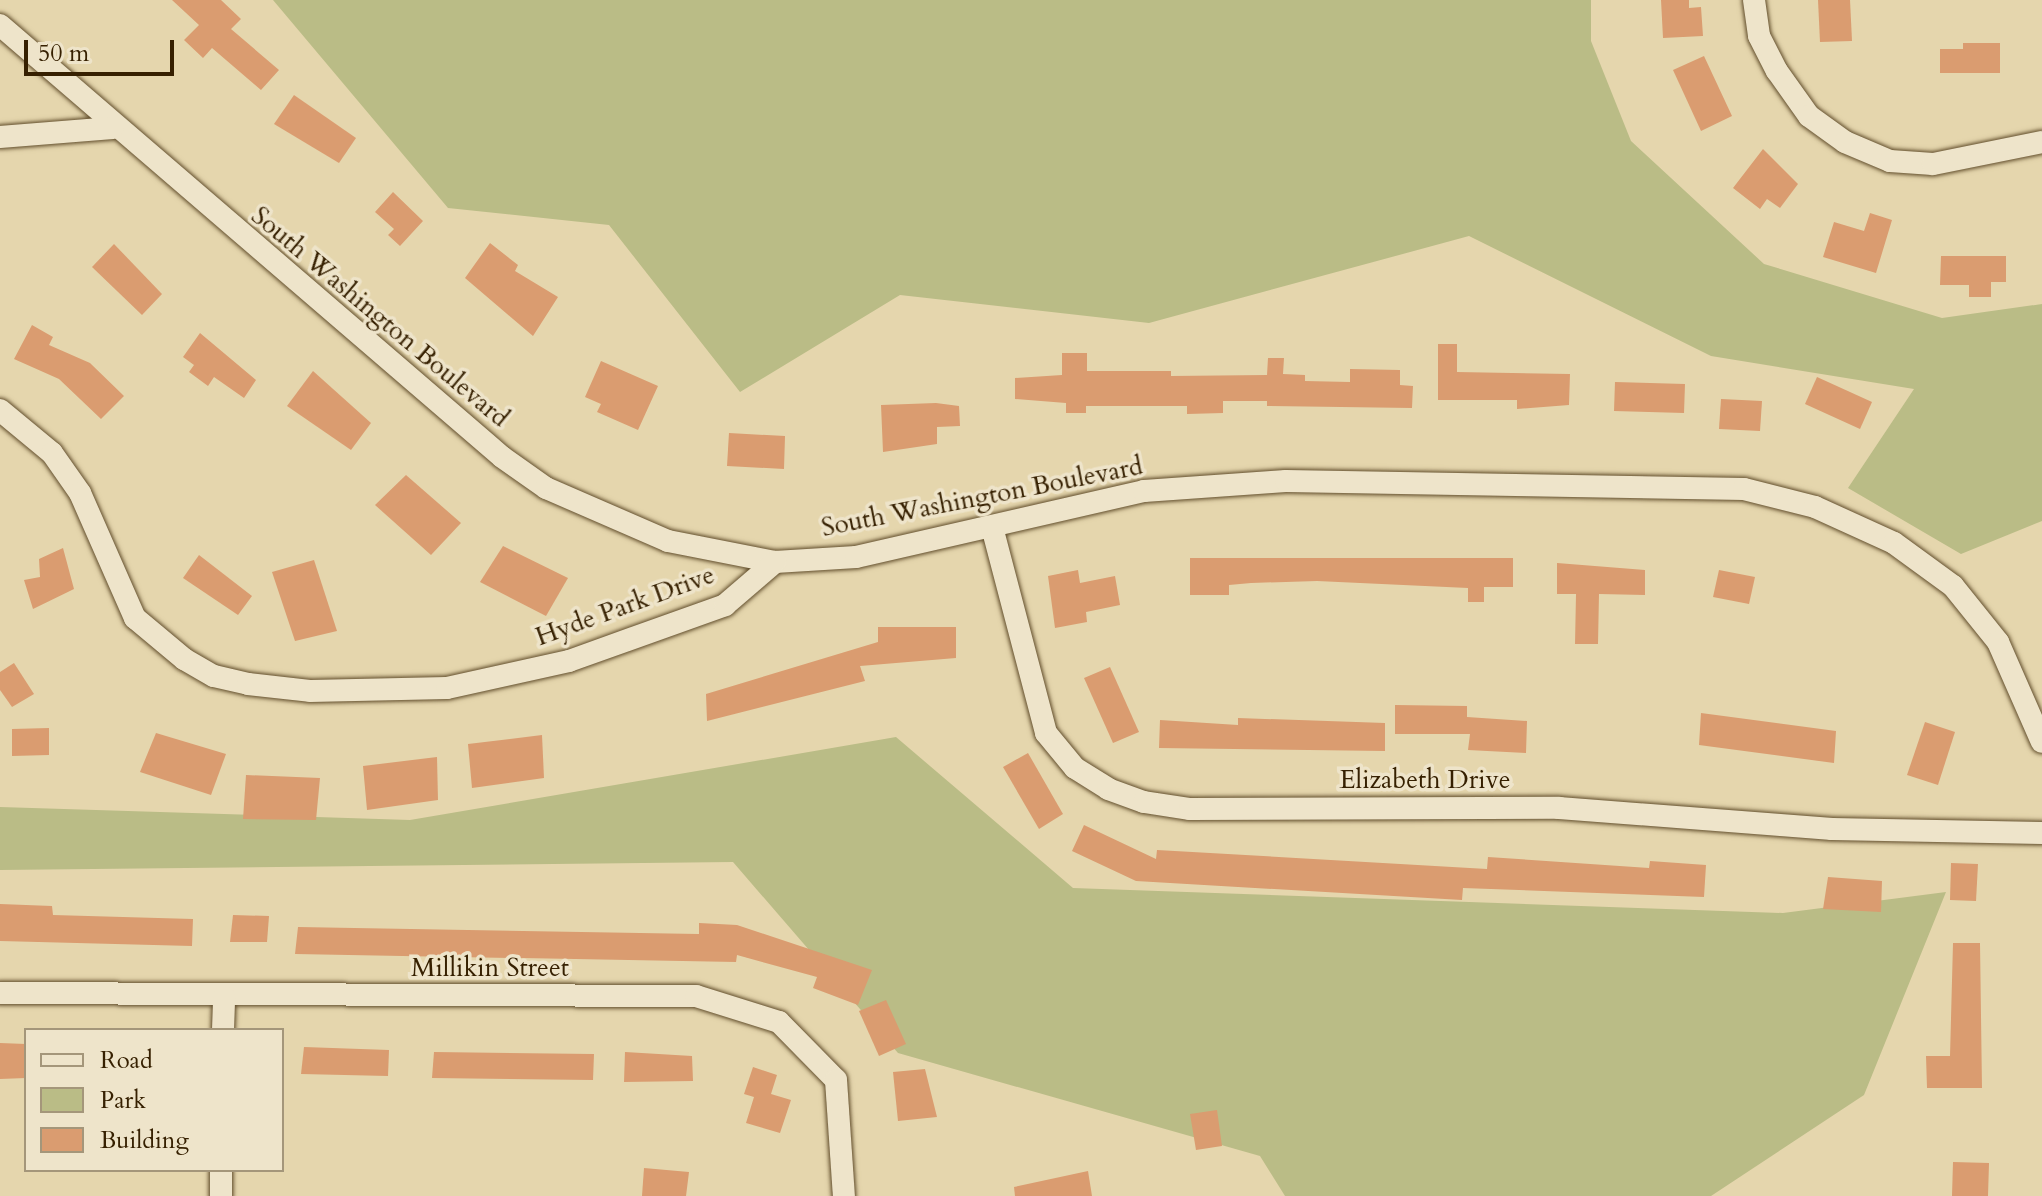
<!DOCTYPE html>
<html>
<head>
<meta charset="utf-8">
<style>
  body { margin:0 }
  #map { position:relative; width:2042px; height:1196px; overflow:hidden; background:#e5d6ad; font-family:Cardo,serif }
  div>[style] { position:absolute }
  .green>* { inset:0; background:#babc86 }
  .building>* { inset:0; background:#da9c70 }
  .roads { filter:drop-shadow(0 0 2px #624e2c) drop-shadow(0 0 2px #624e2c) }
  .minor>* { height:22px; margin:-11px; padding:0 11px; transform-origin:11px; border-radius:11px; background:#eee4ca }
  span { translate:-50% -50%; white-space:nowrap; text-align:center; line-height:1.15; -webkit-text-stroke:7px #eee4ca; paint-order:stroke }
  .street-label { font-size:26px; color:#362001 }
  .legend { position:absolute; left:24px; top:1028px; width:260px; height:144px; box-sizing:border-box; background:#eee4ca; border:2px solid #a4967a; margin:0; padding:10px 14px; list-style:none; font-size:24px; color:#362001 }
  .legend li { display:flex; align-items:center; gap:16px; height:40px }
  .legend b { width:40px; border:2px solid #a4967a }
  .scale { position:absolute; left:24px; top:40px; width:150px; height:36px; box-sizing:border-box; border:4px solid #362001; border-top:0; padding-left:10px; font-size:24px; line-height:28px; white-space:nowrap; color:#362001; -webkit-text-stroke:6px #eee4ca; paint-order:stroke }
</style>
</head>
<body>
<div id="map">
  <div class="green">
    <i style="clip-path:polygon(273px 0,1591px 0,1591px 41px,1631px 141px,1764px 264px,1942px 318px,2042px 304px,2042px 521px,1961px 554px,1848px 488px,1914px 389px,1711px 356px,1469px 236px,1149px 323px,900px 295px,740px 392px,609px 225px,448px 208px)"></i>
    <i style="clip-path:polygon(896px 737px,1073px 888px,1783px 913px,1946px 892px,1864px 1095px,1711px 1196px,1285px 1196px,1260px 1156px,898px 1053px,733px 862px,0 870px,0 807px,410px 820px)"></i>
  </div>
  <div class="building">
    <i style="clip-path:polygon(172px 0,221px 0,241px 19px,231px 29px,279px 70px,261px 90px,212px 48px,203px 58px,184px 40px,199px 25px)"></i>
    <i style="clip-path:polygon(1661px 0,1689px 0,1689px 8px,1701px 7px,1703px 36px,1663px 38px)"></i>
    <i style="clip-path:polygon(1818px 0,1850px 0,1852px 41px,1820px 42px)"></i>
    <i style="clip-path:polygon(1963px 43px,2000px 43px,2000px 73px,1940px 73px,1940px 49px,1963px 49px)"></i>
    <i style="clip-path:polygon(1704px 56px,1732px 116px,1701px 131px,1673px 70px)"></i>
    <i style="clip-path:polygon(294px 95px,356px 138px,339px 163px,274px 124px)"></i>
    <i style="clip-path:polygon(1763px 149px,1798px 184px,1780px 208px,1767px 199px,1760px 209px,1733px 188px)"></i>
    <i style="clip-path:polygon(393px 192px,423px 221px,400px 246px,388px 235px,394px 229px,375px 212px)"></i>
    <i style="clip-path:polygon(1870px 213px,1892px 220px,1876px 273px,1823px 257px,1834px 222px,1864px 231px)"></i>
    <i style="clip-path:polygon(490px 243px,518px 265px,515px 271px,558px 297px,533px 336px,465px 278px)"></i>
    <i style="clip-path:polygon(114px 244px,162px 294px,142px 315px,92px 267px)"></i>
    <i style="clip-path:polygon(1941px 256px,2006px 256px,2006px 282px,1991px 282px,1991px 297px,1969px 297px,1969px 285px,1940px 285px)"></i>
    <i style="clip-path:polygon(32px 325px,53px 337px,49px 345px,90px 363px,124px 396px,101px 419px,59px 379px,14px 359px)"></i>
    <i style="clip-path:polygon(200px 333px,256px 380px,244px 398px,214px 377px,208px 386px,189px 372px,194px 365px,183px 357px)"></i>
    <i style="clip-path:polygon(1438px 344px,1457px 344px,1457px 372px,1570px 374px,1569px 405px,1517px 409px,1517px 400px,1438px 400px)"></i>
    <i style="clip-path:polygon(1062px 353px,1087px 353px,1087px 371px,1171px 371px,1171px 376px,1267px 375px,1268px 358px,1284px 358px,1283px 374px,1305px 375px,1305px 381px,1350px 382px,1350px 369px,1400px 370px,1400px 385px,1413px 386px,1412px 408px,1267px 406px,1267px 401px,1223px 401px,1223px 413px,1187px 414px,1187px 406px,1086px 406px,1086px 413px,1066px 413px,1066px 403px,1015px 399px,1015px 378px,1062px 375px)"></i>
    <i style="clip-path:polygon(601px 361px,658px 386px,638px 430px,597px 412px,601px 404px,585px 397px)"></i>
    <i style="clip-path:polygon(313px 371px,371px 423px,351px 450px,287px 406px)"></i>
    <i style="clip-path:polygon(1817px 377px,1872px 402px,1860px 429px,1805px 404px)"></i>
    <i style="clip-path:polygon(1615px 382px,1685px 384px,1684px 413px,1614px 411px)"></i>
    <i style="clip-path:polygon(1721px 399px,1762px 401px,1760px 431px,1719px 429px)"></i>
    <i style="clip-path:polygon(936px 403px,959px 406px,960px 426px,937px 427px,937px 444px,883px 452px,881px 405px)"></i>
    <i style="clip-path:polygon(729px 433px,785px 436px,784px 469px,727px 466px)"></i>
    <i style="clip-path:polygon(406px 475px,461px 523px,431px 555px,375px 505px)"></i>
    <i style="clip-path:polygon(503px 546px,568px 578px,546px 616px,480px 582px)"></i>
    <i style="clip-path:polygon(63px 548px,74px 589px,33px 609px,24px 580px,40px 577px,39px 559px)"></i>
    <i style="clip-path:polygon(199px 555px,252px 596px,238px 615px,183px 578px)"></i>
    <i style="clip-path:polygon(1190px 558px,1513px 558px,1513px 587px,1484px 587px,1484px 602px,1468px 602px,1468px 588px,1317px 581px,1251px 583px,1229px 585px,1229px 595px,1190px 595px)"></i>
    <i style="clip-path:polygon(314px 560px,337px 631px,295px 641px,272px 572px)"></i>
    <i style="clip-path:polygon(1557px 563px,1645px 570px,1645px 595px,1599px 594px,1598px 644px,1575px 644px,1576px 594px,1557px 594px)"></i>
    <i style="clip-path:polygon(1078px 570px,1080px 583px,1115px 576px,1120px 605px,1086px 612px,1087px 622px,1055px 628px,1048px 576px)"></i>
    <i style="clip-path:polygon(1719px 570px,1755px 577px,1749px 604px,1713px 597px)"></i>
    <i style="clip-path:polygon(878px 627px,956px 627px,956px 658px,860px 666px,865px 681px,707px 721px,706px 694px,878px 642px)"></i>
    <i style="clip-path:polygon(14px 663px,34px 694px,12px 707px,0 690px,0 672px)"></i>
    <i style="clip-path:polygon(1110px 667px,1139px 732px,1113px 743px,1084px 678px)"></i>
    <i style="clip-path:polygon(1395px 705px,1467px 706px,1467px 717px,1527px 721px,1526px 753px,1468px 750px,1470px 734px,1395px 734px)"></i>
    <i style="clip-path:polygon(1701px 713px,1836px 731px,1834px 763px,1699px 745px)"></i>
    <i style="clip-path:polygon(1238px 718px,1385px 723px,1385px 751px,1159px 748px,1160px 720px,1238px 725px)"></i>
    <i style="clip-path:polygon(1925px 722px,1955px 732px,1938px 785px,1907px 775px)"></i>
    <i style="clip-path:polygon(49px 728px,49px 755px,12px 756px,12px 729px)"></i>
    <i style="clip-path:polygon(156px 733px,226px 754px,211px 795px,140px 772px)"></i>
    <i style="clip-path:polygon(542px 735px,544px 778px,472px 788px,468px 744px)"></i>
    <i style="clip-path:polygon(1028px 753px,1063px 814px,1039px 829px,1003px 767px)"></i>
    <i style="clip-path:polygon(437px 757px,438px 800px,367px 810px,363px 766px)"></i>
    <i style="clip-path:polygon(246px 775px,320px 778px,316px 820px,243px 819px)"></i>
    <i style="clip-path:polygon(1084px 825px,1156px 859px,1157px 850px,1487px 869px,1488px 857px,1649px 868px,1650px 861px,1706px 865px,1704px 897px,1463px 888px,1462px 900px,1136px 881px,1072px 851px)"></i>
    <i style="clip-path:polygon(1951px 863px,1978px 864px,1976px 901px,1950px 900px)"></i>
    <i style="clip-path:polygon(1828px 877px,1882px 881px,1881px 912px,1823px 909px)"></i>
    <i style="clip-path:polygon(0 904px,52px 906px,53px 915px,193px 919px,192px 946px,0 941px)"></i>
    <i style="clip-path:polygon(233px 915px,269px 916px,267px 942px,230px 942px)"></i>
    <i style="clip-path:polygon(699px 923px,737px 925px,872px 970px,858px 1005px,813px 988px,817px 977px,737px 955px,736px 962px,295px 954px,298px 927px,699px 934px)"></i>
    <i style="clip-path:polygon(1953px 943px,1980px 943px,1982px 1088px,1927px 1088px,1926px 1056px,1950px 1056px)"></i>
    <i style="clip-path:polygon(886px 1000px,906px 1044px,879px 1056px,859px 1011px)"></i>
    <i style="clip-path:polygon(0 1043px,26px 1044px,26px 1078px,0 1079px)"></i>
    <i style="clip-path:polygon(304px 1047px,389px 1050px,388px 1076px,301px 1074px)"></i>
    <i style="clip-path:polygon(434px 1052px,594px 1054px,593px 1080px,432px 1078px)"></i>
    <i style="clip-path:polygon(625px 1052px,692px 1056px,693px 1081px,624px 1082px)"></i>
    <i style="clip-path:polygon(753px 1067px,777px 1075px,771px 1094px,791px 1100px,780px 1133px,746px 1123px,754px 1097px,744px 1094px)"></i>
    <i style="clip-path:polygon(925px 1069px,937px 1117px,898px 1121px,893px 1072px)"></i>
    <i style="clip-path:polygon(1217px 1110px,1222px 1146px,1196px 1150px,1190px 1114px)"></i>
    <i style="clip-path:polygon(1953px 1162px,1989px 1163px,1988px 1196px,1952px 1196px)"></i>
    <i style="clip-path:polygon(644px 1168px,689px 1172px,686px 1196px,642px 1196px)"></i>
    <i style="clip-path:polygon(1088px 1171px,1092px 1196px,1015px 1196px,1014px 1187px)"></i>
  </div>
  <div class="roads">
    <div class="minor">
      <i style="left:1754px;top:0;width:36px;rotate:82deg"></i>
      <i style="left:1759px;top:36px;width:39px;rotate:63deg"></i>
      <i style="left:1777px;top:71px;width:55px;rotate:54.6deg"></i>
      <i style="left:1809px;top:116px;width:44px;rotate:35.8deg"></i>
      <i style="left:1845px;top:142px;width:49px;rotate:22.9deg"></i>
      <i style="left:1890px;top:161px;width:43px;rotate:4deg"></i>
      <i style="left:1933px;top:164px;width:111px;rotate:-11.4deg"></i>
      <i style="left:0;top:25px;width:662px;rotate:40.71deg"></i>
      <i style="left:502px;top:457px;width:54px;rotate:35.2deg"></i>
      <i style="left:546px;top:488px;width:133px;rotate:23.5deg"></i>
      <i style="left:668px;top:541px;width:109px;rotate:11.1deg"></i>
      <i style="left:775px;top:562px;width:81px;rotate:-3.5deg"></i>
      <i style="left:856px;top:557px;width:295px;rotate:-12.9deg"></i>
      <i style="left:1144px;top:491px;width:142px;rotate:-4deg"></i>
      <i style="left:1286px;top:481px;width:458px;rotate:1deg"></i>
      <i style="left:1744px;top:489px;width:73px;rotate:14.2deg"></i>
      <i style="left:1815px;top:507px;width:87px;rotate:24.5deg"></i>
      <i style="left:1894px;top:543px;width:73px;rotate:36.1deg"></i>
      <i style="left:1953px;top:586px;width:72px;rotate:51.2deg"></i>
      <i style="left:1998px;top:642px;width:109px;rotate:66.3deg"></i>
      <i style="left:0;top:137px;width:113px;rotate:-4.6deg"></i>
      <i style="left:0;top:410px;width:67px;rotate:39.6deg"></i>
      <i style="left:52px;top:453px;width:49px;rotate:55deg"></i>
      <i style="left:80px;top:493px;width:137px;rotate:66.3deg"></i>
      <i style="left:135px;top:618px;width:64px;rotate:39.9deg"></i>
      <i style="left:184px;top:659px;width:34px;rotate:30deg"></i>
      <i style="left:214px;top:676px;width:35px;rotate:13deg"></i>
      <i style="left:248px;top:684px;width:62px;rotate:6.4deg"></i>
      <i style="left:310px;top:691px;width:137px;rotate:-1.3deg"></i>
      <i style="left:447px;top:688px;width:125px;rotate:-12.5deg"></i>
      <i style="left:569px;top:661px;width:166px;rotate:-19.7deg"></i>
      <i style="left:725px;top:605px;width:66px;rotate:-40.7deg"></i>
      <i style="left:992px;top:527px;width:213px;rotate:75.3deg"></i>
      <i style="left:1046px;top:733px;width:45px;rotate:50.4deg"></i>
      <i style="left:1075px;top:768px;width:39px;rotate:32deg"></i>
      <i style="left:1108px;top:789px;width:38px;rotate:20deg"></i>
      <i style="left:1144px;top:802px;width:47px;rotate:8.7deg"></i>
      <i style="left:1190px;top:809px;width:369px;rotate:-0.2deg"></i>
      <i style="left:1559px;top:808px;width:274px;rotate:4.4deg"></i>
      <i style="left:1832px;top:829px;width:210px;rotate:1.1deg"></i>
      <i style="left:0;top:993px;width:696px;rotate:0.25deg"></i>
      <i style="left:696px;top:996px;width:87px;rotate:17.4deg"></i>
      <i style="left:779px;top:1022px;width:81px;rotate:45.5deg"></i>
      <i style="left:836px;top:1080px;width:116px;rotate:86.1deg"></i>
      <i style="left:223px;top:1030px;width:33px;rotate:-88deg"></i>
      <i style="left:221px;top:1196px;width:26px;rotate:-90deg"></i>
    </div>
  </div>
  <div class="street-label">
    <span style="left:380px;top:317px;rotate:40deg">South Washington Boulevard</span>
    <span style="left:982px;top:497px;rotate:-11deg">South Washington Boulevard</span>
    <span style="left:625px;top:606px;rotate:-20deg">Hyde Park Drive</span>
    <span style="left:1425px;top:780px">Elizabeth Drive</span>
    <span style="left:490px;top:968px">Millikin Street</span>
  </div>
  <ul class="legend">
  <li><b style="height:10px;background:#eee4ca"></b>Road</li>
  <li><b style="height:22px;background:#babc86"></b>Park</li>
  <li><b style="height:22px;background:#da9c70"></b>Building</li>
  </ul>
  <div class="scale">50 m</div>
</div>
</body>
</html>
